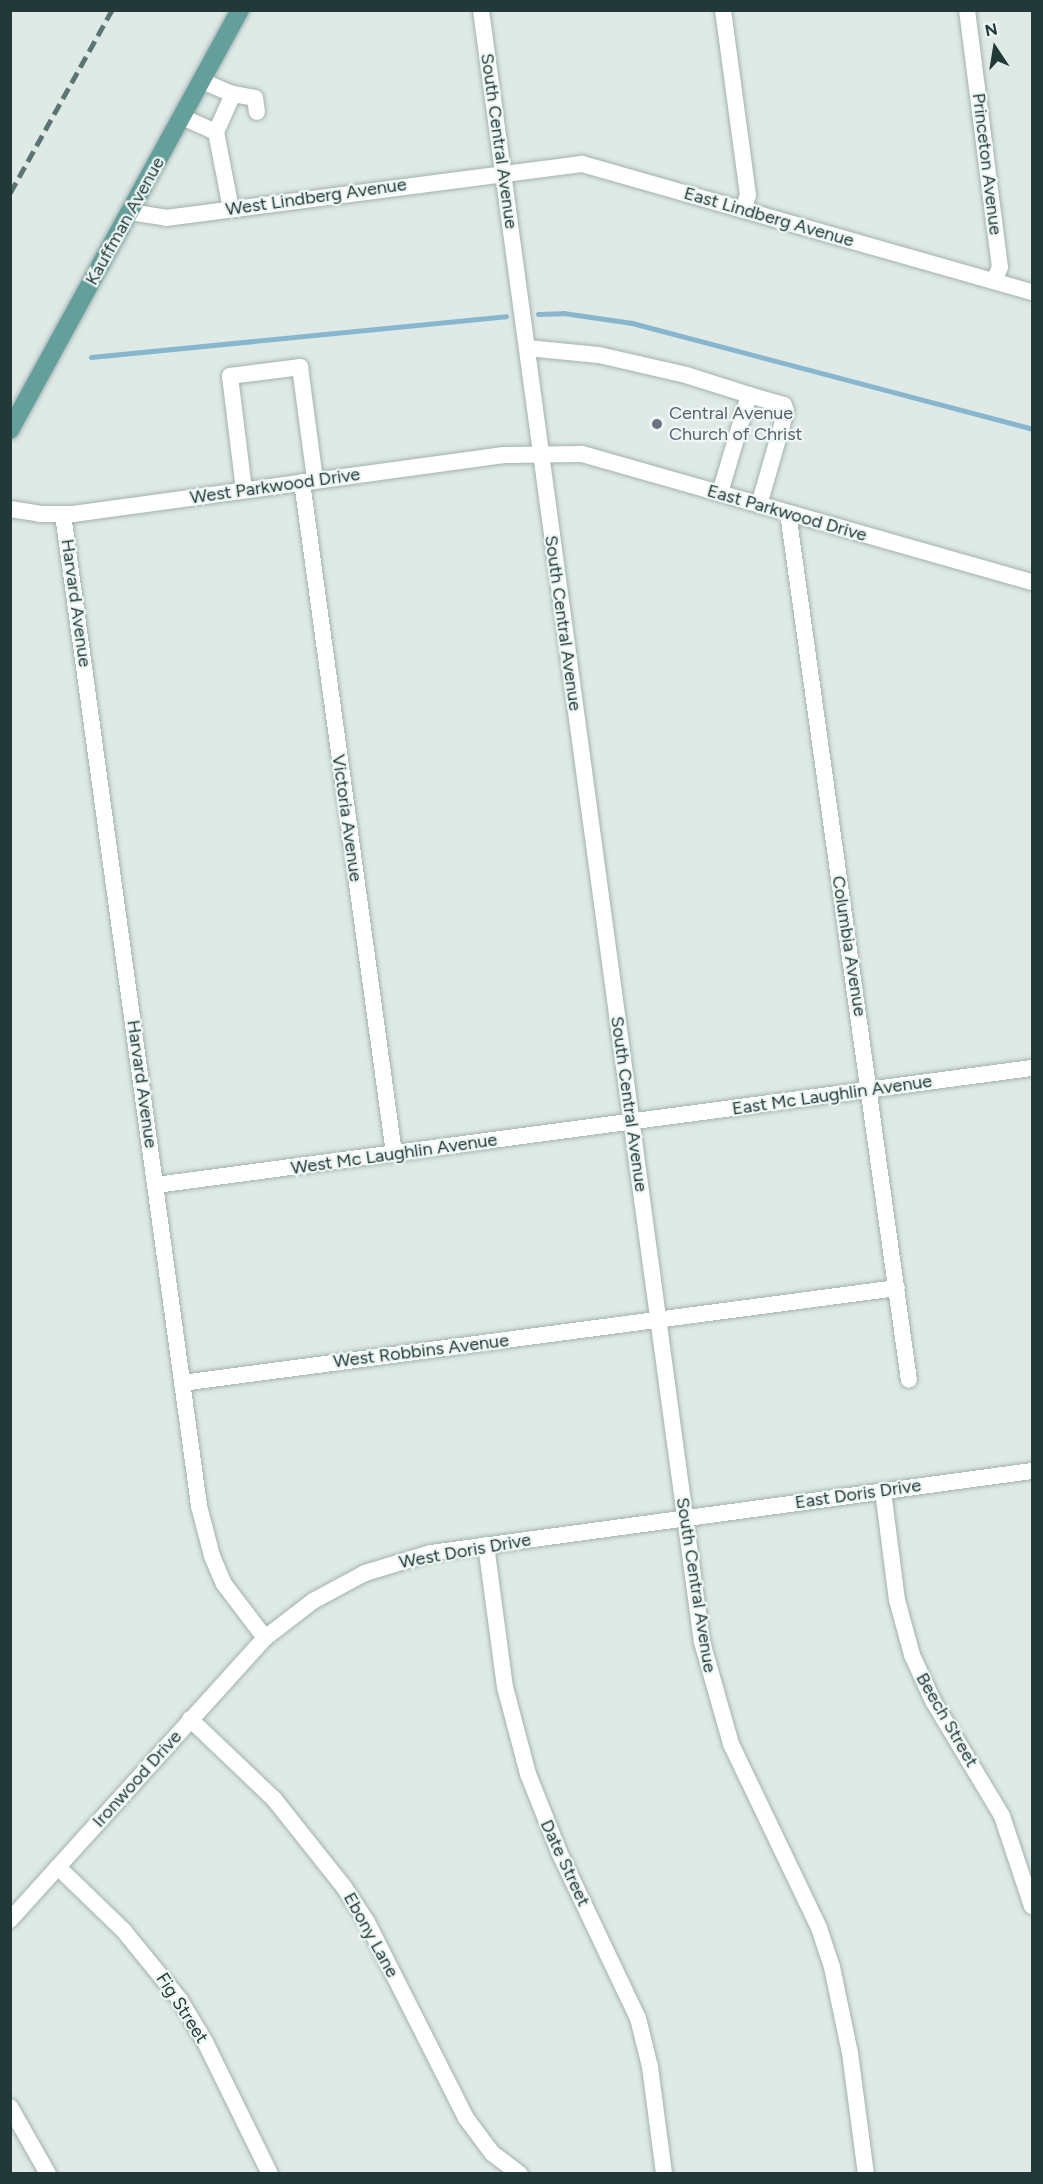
<!DOCTYPE html>
<html>
<head>
<meta charset="utf-8">
<style>
  body { margin:0 }
  #map { position:relative; width:1043px; height:2184px; overflow:hidden; background:#dfeae7; font-family:Figtree,sans-serif }
  div>[style] { position:absolute }
  .stream>* { height:5px; margin:-2.5px; padding:0 2.5px; transform-origin:2.5px; border-radius:2.5px; background:#88b6cf }
  .roads { filter:drop-shadow(0 0 2px #a2b2af) drop-shadow(0 0 2px #a2b2af) }
  .minor>* { height:16px; margin:-8px; padding:0 8px; transform-origin:8px; border-radius:8px; background:#fff }
  .major>* { height:18px; margin:-9px; padding:0 9px; transform-origin:9px; border-radius:9px; background:#649f9b }
  .rail>* { height:4.5px; margin-top:-2.25px; transform-origin:0; background:repeating-linear-gradient(90deg,#5b7573 0 12px,transparent 0 18px) }
  .dots>* { width:16px; height:16px; translate:-50% -50%; box-sizing:border-box; border:3px solid #eff7f5; border-radius:50% }
  span { translate:-50% -50%; white-space:nowrap; text-align:center; line-height:1.15; -webkit-text-stroke:4.5px #eff7f5; paint-order:stroke }
  .street-label { font-size:18px; color:#213a38 }
  .worship-label { font-size:18px; color:#5b616d }
  .left { translate:0 -50%; text-align:left }
  .frame { position:absolute; inset:0; border:12px solid #213a38; pointer-events:none }
  .north { position:absolute; left:965px; top:18px; width:60px; height:60px; -webkit-text-stroke:4px #eff7f5; paint-order:stroke; rotate:348deg; font-size:16px; font-weight:700; line-height:24px; text-align:center; color:#213a38 }
  .north::after { content:''; display:block; margin:auto; width:21px; height:27px; background:#213a38; clip-path:polygon(50% 0,100% 100%,50% 72%,0 100%) }
</style>
</head>
<body>
<div id="map">
  <div class="stream">
    <i style="left:538px;top:314px;width:25px;rotate:-2deg"></i>
    <i style="left:563px;top:313px;width:70px;rotate:8.2deg"></i>
    <i style="left:632px;top:323px;width:414px;rotate:14.8deg"></i>
    <i style="left:91px;top:357px;width:417px;rotate:-5.6deg"></i>
  </div>
  <div class="roads">
    <div class="minor">
      <i style="left:481px;top:10px;width:1647px;rotate:82.29deg"></i>
      <i style="left:702px;top:1642px;width:106px;rotate:74.1deg"></i>
      <i style="left:731px;top:1744px;width:204px;rotate:64.4deg"></i>
      <i style="left:819px;top:1928px;width:41px;rotate:71.6deg"></i>
      <i style="left:832px;top:1967px;width:88px;rotate:78.2deg"></i>
      <i style="left:850px;top:2053px;width:122px;rotate:82.5deg"></i>
      <i style="left:723px;top:10px;width:187px;rotate:82.3deg"></i>
      <i style="left:748px;top:195px;width:16px;rotate:108deg"></i>
      <i style="left:967px;top:10px;width:259px;rotate:82.7deg"></i>
      <i style="left:1000px;top:267px;width:15px;rotate:113deg"></i>
      <i style="left:202px;top:81px;width:34px;rotate:23deg"></i>
      <i style="left:233px;top:94px;width:22px;rotate:10deg"></i>
      <i style="left:255px;top:98px;width:14px;rotate:82deg"></i>
      <i style="left:182px;top:117px;width:37px;rotate:24deg"></i>
      <i style="left:231px;top:209px;width:78px;rotate:-101deg"></i>
      <i style="left:216px;top:132px;width:42px;rotate:-65.9deg"></i>
      <i style="left:130px;top:212px;width:36px;rotate:9deg"></i>
      <i style="left:166px;top:218px;width:419px;rotate:-7.4deg"></i>
      <i style="left:582px;top:164px;width:468px;rotate:15.9deg"></i>
      <i style="left:527px;top:348px;width:72px;rotate:5.6deg"></i>
      <i style="left:599px;top:355px;width:89px;rotate:12.9deg"></i>
      <i style="left:686px;top:375px;width:66px;rotate:17.6deg"></i>
      <i style="left:749px;top:395px;width:102px;rotate:106.5deg"></i>
      <i style="left:749px;top:395px;width:36px;rotate:16deg"></i>
      <i style="left:784px;top:405px;width:6px;rotate:72deg"></i>
      <i style="left:786px;top:411px;width:98px;rotate:106deg"></i>
      <i style="left:302px;top:482px;width:678px;rotate:82.2deg"></i>
      <i style="left:244px;top:490px;width:115px;rotate:-97deg"></i>
      <i style="left:230px;top:376px;width:71px;rotate:-7.3deg"></i>
      <i style="left:300px;top:367px;width:114px;rotate:82.4deg"></i>
      <i style="left:10px;top:509px;width:30px;rotate:9deg"></i>
      <i style="left:40px;top:514px;width:33px"></i>
      <i style="left:73px;top:514px;width:435px;rotate:-7.8deg"></i>
      <i style="left:504px;top:455px;width:78px;rotate:-0.7deg"></i>
      <i style="left:582px;top:454px;width:468px;rotate:15.9deg"></i>
      <i style="left:788px;top:513px;width:875px;rotate:82.06deg"></i>
      <i style="left:63px;top:514px;width:1001px;rotate:82.19deg"></i>
      <i style="left:199px;top:1506px;width:52px;rotate:75.4deg"></i>
      <i style="left:212px;top:1556px;width:30px;rotate:67deg"></i>
      <i style="left:224px;top:1584px;width:68px;rotate:52.8deg"></i>
      <i style="left:156px;top:1185px;width:884px;rotate:-7.61deg"></i>
      <i style="left:182px;top:1383px;width:721px;rotate:-7.57deg"></i>
      <i style="left:883px;top:1491px;width:110px;rotate:82.7deg"></i>
      <i style="left:897px;top:1600px;width:57px;rotate:74.7deg"></i>
      <i style="left:912px;top:1655px;width:51px;rotate:65.5deg"></i>
      <i style="left:933px;top:1701px;width:134px;rotate:59deg"></i>
      <i style="left:1002px;top:1816px;width:95px;rotate:71.6deg"></i>
      <i style="left:486px;top:1545px;width:143px;rotate:82.4deg"></i>
      <i style="left:505px;top:1687px;width:90px;rotate:75.2deg"></i>
      <i style="left:528px;top:1774px;width:84px;rotate:68.3deg"></i>
      <i style="left:559px;top:1852px;width:184px;rotate:64.6deg"></i>
      <i style="left:638px;top:2018px;width:50px;rotate:76.2deg"></i>
      <i style="left:650px;top:2067px;width:108px;rotate:82.5deg"></i>
      <i style="left:190px;top:1719px;width:116px;rotate:43.6deg"></i>
      <i style="left:274px;top:1799px;width:112px;rotate:51.5deg"></i>
      <i style="left:344px;top:1887px;width:42px;rotate:56.7deg"></i>
      <i style="left:367px;top:1922px;width:220px;rotate:63.2deg"></i>
      <i style="left:466px;top:2118px;width:44px;rotate:53.4deg"></i>
      <i style="left:492px;top:2153px;width:35px;rotate:37deg"></i>
      <i style="left:58px;top:1867px;width:92px;rotate:44.1deg"></i>
      <i style="left:124px;top:1931px;width:89px;rotate:50.9deg"></i>
      <i style="left:180px;top:2000px;width:49px;rotate:59.2deg"></i>
      <i style="left:205px;top:2042px;width:147px;rotate:63.8deg"></i>
      <i style="left:10px;top:1920px;width:380px;rotate:-47.9deg"></i>
      <i style="left:265px;top:1638px;width:61px;rotate:-37.6deg"></i>
      <i style="left:313px;top:1601px;width:59px;rotate:-28.3deg"></i>
      <i style="left:365px;top:1573px;width:69px;rotate:-16.9deg"></i>
      <i style="left:431px;top:1553px;width:607px;rotate:-7.77deg"></i>
      <i style="left:10px;top:2107px;width:77px;rotate:60.4deg"></i>
    </div>
    <div class="major">
      <i style="left:10px;top:430px;width:479px;rotate:-61.3deg"></i>
    </div>
  </div>
  <div class="rail">
    <i style="left:10px;top:193px;width:210px;rotate:-60.9deg"></i>
  </div>
  <div class="dots">
    <i style="left:657px;top:424px;background:#6b7280"></i>
  </div>
  <div class="street-label">
    <span style="left:499px;top:141px;rotate:82deg">South Central Avenue</span>
    <span style="left:987px;top:164px;rotate:83deg">Princeton Avenue</span>
    <span style="left:316px;top:197px;rotate:-8deg">West Lindberg Avenue</span>
    <span style="left:769px;top:217px;rotate:16deg">East Lindberg Avenue</span>
    <span style="left:125px;top:221px;rotate:-61deg">Kauffman Avenue</span>
    <span style="left:275px;top:486px;rotate:-8deg">West Parkwood Drive</span>
    <span style="left:787px;top:513px;rotate:16deg">East Parkwood Drive</span>
    <span style="left:76px;top:603px;rotate:82deg">Harvard Avenue</span>
    <span style="left:563px;top:623px;rotate:82deg">South Central Avenue</span>
    <span style="left:347px;top:818px;rotate:82deg">Victoria Avenue</span>
    <span style="left:849px;top:946px;rotate:81deg">Columbia Avenue</span>
    <span style="left:142px;top:1084px;rotate:82deg">Harvard Avenue</span>
    <span style="left:832px;top:1095px;rotate:-8deg">East Mc Laughlin Avenue</span>
    <span style="left:629px;top:1104px;rotate:82deg">South Central Avenue</span>
    <span style="left:394px;top:1154px;rotate:-8deg">West Mc Laughlin Avenue</span>
    <span style="left:421px;top:1351px;rotate:-7deg">West Robbins Avenue</span>
    <span style="left:858px;top:1494px;rotate:-8deg">East Doris Drive</span>
    <span style="left:465px;top:1551px;rotate:-10deg">West Doris Drive</span>
    <span style="left:696px;top:1585px;rotate:81deg">South Central Avenue</span>
    <span style="left:947px;top:1720px;rotate:60deg">Beech Street</span>
    <span style="left:137px;top:1779px;rotate:-48deg">Ironwood Drive</span>
    <span style="left:565px;top:1863px;rotate:65deg">Date Street</span>
    <span style="left:371px;top:1935px;rotate:61deg">Ebony Lane</span>
    <span style="left:182px;top:2008px;rotate:57deg">Fig Street</span>
  </div>
  <div class="worship-label">
    <span class="left" style="left:669px;top:424px">Central Avenue<br>Church of Christ</span>
  </div>
  <div class="frame"></div>
  <div class="north">N</div>
</div>
</body>
</html>
